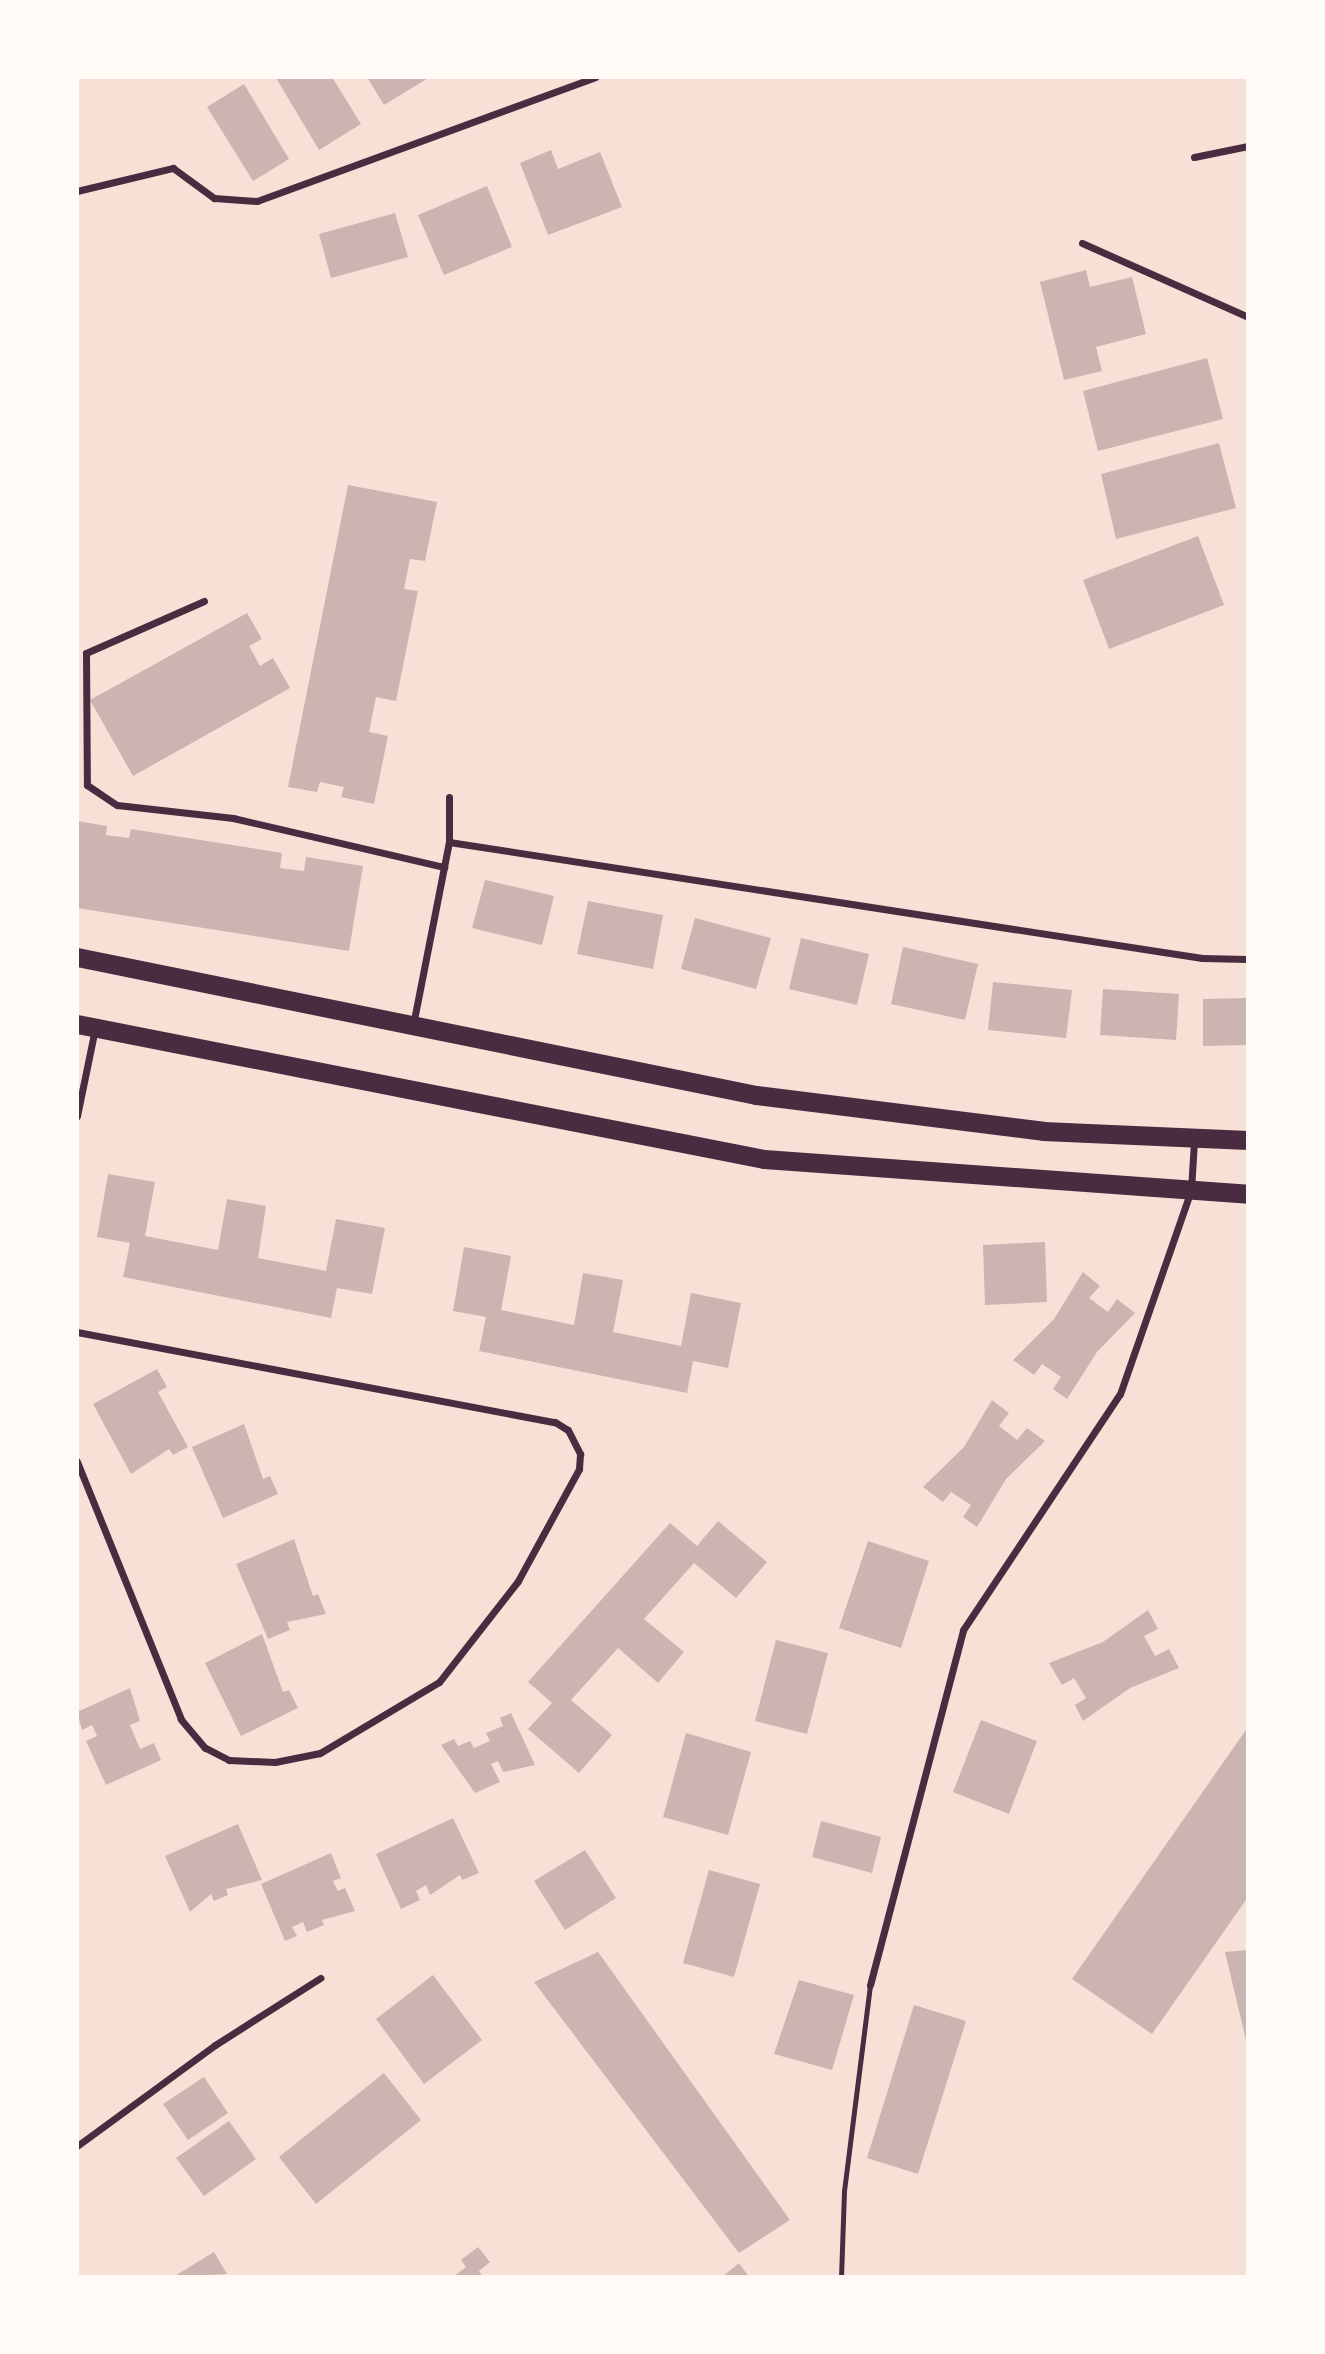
<!DOCTYPE html>
<html>
<head>
<meta charset="utf-8">
<style>
  body { margin:0 }
  #map { position:relative; width:1325px; height:2354px; overflow:hidden; background:#f7e1d7; font-family:Overpass,sans-serif }
  div>[style] { position:absolute }
  .building>* { inset:0; background:#ccb4b1 }
  .service>* { height:5px; margin:-2.5px; padding:0 2.5px; transform-origin:2.5px; border-radius:2.5px; background:#4a2c40 }
  .minor>* { height:7px; margin:-3.5px; padding:0 3.5px; transform-origin:3.5px; border-radius:3.5px; background:#4a2c40 }
  .trunk>* { height:19px; margin:-9.5px; padding:0 9.5px; transform-origin:9.5px; border-radius:9.5px; background:#4a2c40 }
  span { translate:-50% -50%; white-space:nowrap; text-align:center; line-height:1.15; -webkit-text-stroke:5px #fffaf5; paint-order:stroke }
  .frame { position:absolute; inset:0; border:79px solid #fffaf5; pointer-events:none }
</style>
</head>
<body>
<div id="map">
  <div class="building">
    <i style="clip-path:polygon(332px 77px,361px 124px,319px 150px,276px 78px)"></i>
    <i style="clip-path:polygon(367px 77px,430px 77px,384px 105px)"></i>
    <i style="clip-path:polygon(244px 84px,289px 159px,253px 181px,207px 107px)"></i>
    <i style="clip-path:polygon(551px 150px,558px 169px,600px 152px,622px 207px,548px 235px,520px 163px)"></i>
    <i style="clip-path:polygon(487px 186px,512px 247px,444px 275px,418px 215px)"></i>
    <i style="clip-path:polygon(395px 213px,408px 257px,331px 278px,319px 234px)"></i>
    <i style="clip-path:polygon(1086px 270px,1090px 287px,1132px 277px,1146px 334px,1096px 347px,1102px 371px,1064px 380px,1040px 282px)"></i>
    <i style="clip-path:polygon(1207px 358px,1223px 419px,1098px 451px,1083px 391px)"></i>
    <i style="clip-path:polygon(1219px 443px,1236px 508px,1116px 539px,1101px 474px)"></i>
    <i style="clip-path:polygon(348px 485px,437px 502px,425px 561px,410px 559px,404px 589px,418px 591px,396px 701px,376px 697px,369px 732px,388px 736px,374px 804px,341px 797px,344px 787px,320px 782px,317px 792px,288px 787px)"></i>
    <i style="clip-path:polygon(1198px 536px,1224px 605px,1109px 649px,1083px 580px)"></i>
    <i style="clip-path:polygon(247px 613px,262px 639px,249px 646px,260px 666px,273px 658px,290px 688px,133px 776px,90px 700px)"></i>
    <i style="clip-path:polygon(77px 821px,107px 826px,106px 835px,129px 838px,131px 829px,282px 853px,280px 868px,304px 871px,306px 857px,363px 866px,349px 951px,77px 908px)"></i>
    <i style="clip-path:polygon(485px 880px,554px 896px,542px 945px,472px 928px)"></i>
    <i style="clip-path:polygon(588px 901px,663px 915px,653px 969px,577px 954px)"></i>
    <i style="clip-path:polygon(695px 918px,771px 938px,756px 989px,681px 969px)"></i>
    <i style="clip-path:polygon(801px 938px,869px 954px,857px 1005px,789px 989px)"></i>
    <i style="clip-path:polygon(903px 947px,978px 964px,965px 1020px,891px 1004px)"></i>
    <i style="clip-path:polygon(993px 982px,1072px 990px,1066px 1038px,988px 1030px)"></i>
    <i style="clip-path:polygon(1103px 989px,1179px 994px,1176px 1040px,1100px 1035px)"></i>
    <i style="clip-path:polygon(1248px 998px,1248px 1045px,1203px 1046px,1203px 999px)"></i>
    <i style="clip-path:polygon(108px 1174px,155px 1182px,145px 1236px,218px 1250px,227px 1199px,266px 1206px,258px 1258px,326px 1271px,336px 1219px,385px 1228px,372px 1294px,337px 1288px,331px 1318px,123px 1277px,130px 1243px,97px 1237px)"></i>
    <i style="clip-path:polygon(1045px 1242px,1047px 1302px,985px 1305px,983px 1245px)"></i>
    <i style="clip-path:polygon(464px 1247px,511px 1256px,501px 1310px,574px 1325px,583px 1273px,623px 1280px,613px 1332px,681px 1346px,691px 1293px,741px 1303px,728px 1368px,693px 1361px,687px 1393px,479px 1351px,486px 1317px,453px 1311px)"></i>
    <i style="clip-path:polygon(1083px 1272px,1100px 1286px,1089px 1298px,1108px 1312px,1117px 1299px,1135px 1313px,1097px 1352px,1067px 1399px,1053px 1389px,1061px 1377px,1042px 1364px,1034px 1375px,1013px 1360px,1054px 1319px)"></i>
    <i style="clip-path:polygon(157px 1369px,167px 1387px,158px 1392px,188px 1447px,173px 1455px,169px 1449px,131px 1474px,93px 1404px)"></i>
    <i style="clip-path:polygon(992px 1400px,1009px 1413px,999px 1426px,1017px 1440px,1027px 1428px,1045px 1441px,1006px 1479px,977px 1527px,963px 1517px,971px 1505px,951px 1492px,943px 1502px,923px 1487px,964px 1447px)"></i>
    <i style="clip-path:polygon(244px 1424px,263px 1479px,270px 1476px,278px 1494px,223px 1518px,192px 1447px)"></i>
    <i style="clip-path:polygon(718px 1521px,767px 1562px,736px 1598px,694px 1563px,644px 1619px,684px 1652px,658px 1683px,618px 1648px,571px 1700px,612px 1735px,579px 1773px,528px 1729px,552px 1703px,528px 1682px,670px 1523px,697px 1546px)"></i>
    <i style="clip-path:polygon(294px 1539px,313px 1596px,318px 1594px,326px 1614px,287px 1622px,290px 1630px,268px 1639px,236px 1564px)"></i>
    <i style="clip-path:polygon(868px 1541px,929px 1561px,901px 1648px,839px 1628px)"></i>
    <i style="clip-path:polygon(1148px 1610px,1158px 1629px,1144px 1636px,1155px 1656px,1169px 1649px,1179px 1668px,1130px 1688px,1083px 1721px,1075px 1705px,1086px 1698px,1074px 1678px,1062px 1685px,1049px 1663px,1103px 1642px)"></i>
    <i style="clip-path:polygon(262px 1634px,283px 1692px,289px 1690px,298px 1708px,241px 1736px,205px 1663px)"></i>
    <i style="clip-path:polygon(776px 1640px,828px 1653px,807px 1734px,755px 1721px)"></i>
    <i style="clip-path:polygon(130px 1688px,140px 1721px,130px 1725px,140px 1749px,154px 1743px,161px 1760px,106px 1785px,86px 1741px,97px 1736px,92px 1725px,82px 1730px,77px 1712px)"></i>
    <i style="clip-path:polygon(511px 1713px,535px 1765px,503px 1772px,498px 1761px,491px 1764px,500px 1782px,475px 1793px,441px 1745px,454px 1739px,458px 1746px,470px 1741px,474px 1748px,490px 1741px,486px 1733px,503px 1726px,500px 1718px)"></i>
    <i style="clip-path:polygon(981px 1720px,1037px 1741px,1009px 1814px,953px 1792px)"></i>
    <i style="clip-path:polygon(1248px 1727px,1248px 1897px,1152px 2034px,1072px 1979px)"></i>
    <i style="clip-path:polygon(686px 1733px,751px 1752px,728px 1835px,663px 1817px)"></i>
    <i style="clip-path:polygon(453px 1818px,479px 1873px,462px 1880px,460px 1875px,430px 1895px,426px 1885px,416px 1891px,420px 1900px,401px 1909px,376px 1854px)"></i>
    <i style="clip-path:polygon(821px 1821px,881px 1837px,872px 1873px,812px 1857px)"></i>
    <i style="clip-path:polygon(238px 1824px,262px 1880px,226px 1889px,228px 1895px,214px 1901px,211px 1894px,190px 1912px,165px 1856px)"></i>
    <i style="clip-path:polygon(585px 1850px,616px 1898px,565px 1930px,534px 1881px)"></i>
    <i style="clip-path:polygon(331px 1853px,341px 1878px,333px 1881px,338px 1891px,345px 1888px,355px 1911px,322px 1920px,324px 1925px,307px 1932px,303px 1922px,292px 1927px,297px 1936px,285px 1941px,261px 1884px)"></i>
    <i style="clip-path:polygon(709px 1870px,760px 1884px,734px 1977px,683px 1963px)"></i>
    <i style="clip-path:polygon(1248px 1950px,1248px 2040px,1246px 2040px,1225px 1952px)"></i>
    <i style="clip-path:polygon(598px 1952px,790px 2220px,739px 2253px,534px 1982px)"></i>
    <i style="clip-path:polygon(433px 1975px,482px 2040px,424px 2084px,376px 2019px)"></i>
    <i style="clip-path:polygon(799px 1980px,854px 1995px,832px 2070px,774px 2054px)"></i>
    <i style="clip-path:polygon(914px 2005px,966px 2021px,918px 2174px,867px 2158px)"></i>
    <i style="clip-path:polygon(384px 2073px,421px 2120px,316px 2204px,279px 2157px)"></i>
    <i style="clip-path:polygon(204px 2077px,228px 2113px,188px 2140px,163px 2104px)"></i>
    <i style="clip-path:polygon(229px 2121px,256px 2159px,204px 2196px,176px 2158px)"></i>
    <i style="clip-path:polygon(478px 2247px,490px 2262px,479px 2271px,483px 2277px,453px 2277px,466px 2267px,461px 2260px)"></i>
    <i style="clip-path:polygon(214px 2252px,227px 2274px,173px 2277px)"></i>
    <i style="clip-path:polygon(739px 2263px,749px 2277px,722px 2277px)"></i>
  </div>
  <div class="service">
    <i style="left:841px;top:2277px;width:86px;rotate:-88deg"></i>
    <i style="left:844px;top:2191px;width:208px;rotate:-82.8deg"></i>
  </div>
  <div class="minor">
    <i style="left:1194px;top:157px;width:55px;rotate:-11.5deg"></i>
    <i style="left:77px;top:191px;width:99px;rotate:-13.5deg"></i>
    <i style="left:173px;top:168px;width:51px;rotate:36.2deg"></i>
    <i style="left:214px;top:198px;width:43px;rotate:4deg"></i>
    <i style="left:257px;top:201px;width:360px;rotate:-20.1deg"></i>
    <i style="left:1082px;top:243px;width:182px;rotate:24deg"></i>
    <i style="left:204px;top:601px;width:129px;rotate:156.2deg"></i>
    <i style="left:86px;top:653px;width:132px;rotate:89.6deg"></i>
    <i style="left:87px;top:785px;width:36px;rotate:34deg"></i>
    <i style="left:117px;top:805px;width:117px;rotate:6.4deg"></i>
    <i style="left:233px;top:818px;width:217px;rotate:13.1deg"></i>
    <i style="left:449px;top:842px;width:762px;rotate:8.76deg"></i>
    <i style="left:1202px;top:958px;width:46px;rotate:1.2deg"></i>
    <i style="left:413px;top:1025px;width:187px;rotate:-78.9deg"></i>
    <i style="left:449px;top:842px;width:45px;rotate:-90deg"></i>
    <i style="left:77px;top:1116px;width:90px;rotate:-78.4deg"></i>
    <i style="left:77px;top:1332px;width:486px;rotate:10.7deg"></i>
    <i style="left:555px;top:1422px;width:15px;rotate:32deg"></i>
    <i style="left:568px;top:1430px;width:27px;rotate:63deg"></i>
    <i style="left:580px;top:1454px;width:15px;rotate:94deg"></i>
    <i style="left:579px;top:1469px;width:128px;rotate:118.6deg"></i>
    <i style="left:518px;top:1581px;width:128px;rotate:128deg"></i>
    <i style="left:439px;top:1682px;width:139px;rotate:149.2deg"></i>
    <i style="left:320px;top:1753px;width:46px;rotate:168.7deg"></i>
    <i style="left:275px;top:1762px;width:46px;rotate:-177.5deg"></i>
    <i style="left:229px;top:1760px;width:27px;rotate:-153deg"></i>
    <i style="left:205px;top:1748px;width:38px;rotate:-130deg"></i>
    <i style="left:181px;top:1719px;width:278px;rotate:-112deg"></i>
    <i style="left:870px;top:1985px;width:367px;rotate:-75.3deg"></i>
    <i style="left:963px;top:1630px;width:283px;rotate:-56.4deg"></i>
    <i style="left:1120px;top:1394px;width:216px;rotate:-70.8deg"></i>
    <i style="left:1191px;top:1190px;width:49px;rotate:-86.5deg"></i>
    <i style="left:77px;top:2146px;width:171px;rotate:-36.2deg"></i>
    <i style="left:215px;top:2045px;width:125px;rotate:-32.5deg"></i>
  </div>
  <div class="trunk">
    <i style="left:77px;top:957px;width:693px;rotate:11.49deg"></i>
    <i style="left:756px;top:1095px;width:289px;rotate:7.1deg"></i>
    <i style="left:1043px;top:1131px;width:205px;rotate:2.5deg"></i>
    <i style="left:77px;top:1024px;width:700px;rotate:11.12deg"></i>
    <i style="left:764px;top:1159px;width:485px;rotate:4.1deg"></i>
  </div>
  <div class="frame"></div>
</div>
</body>
</html>
